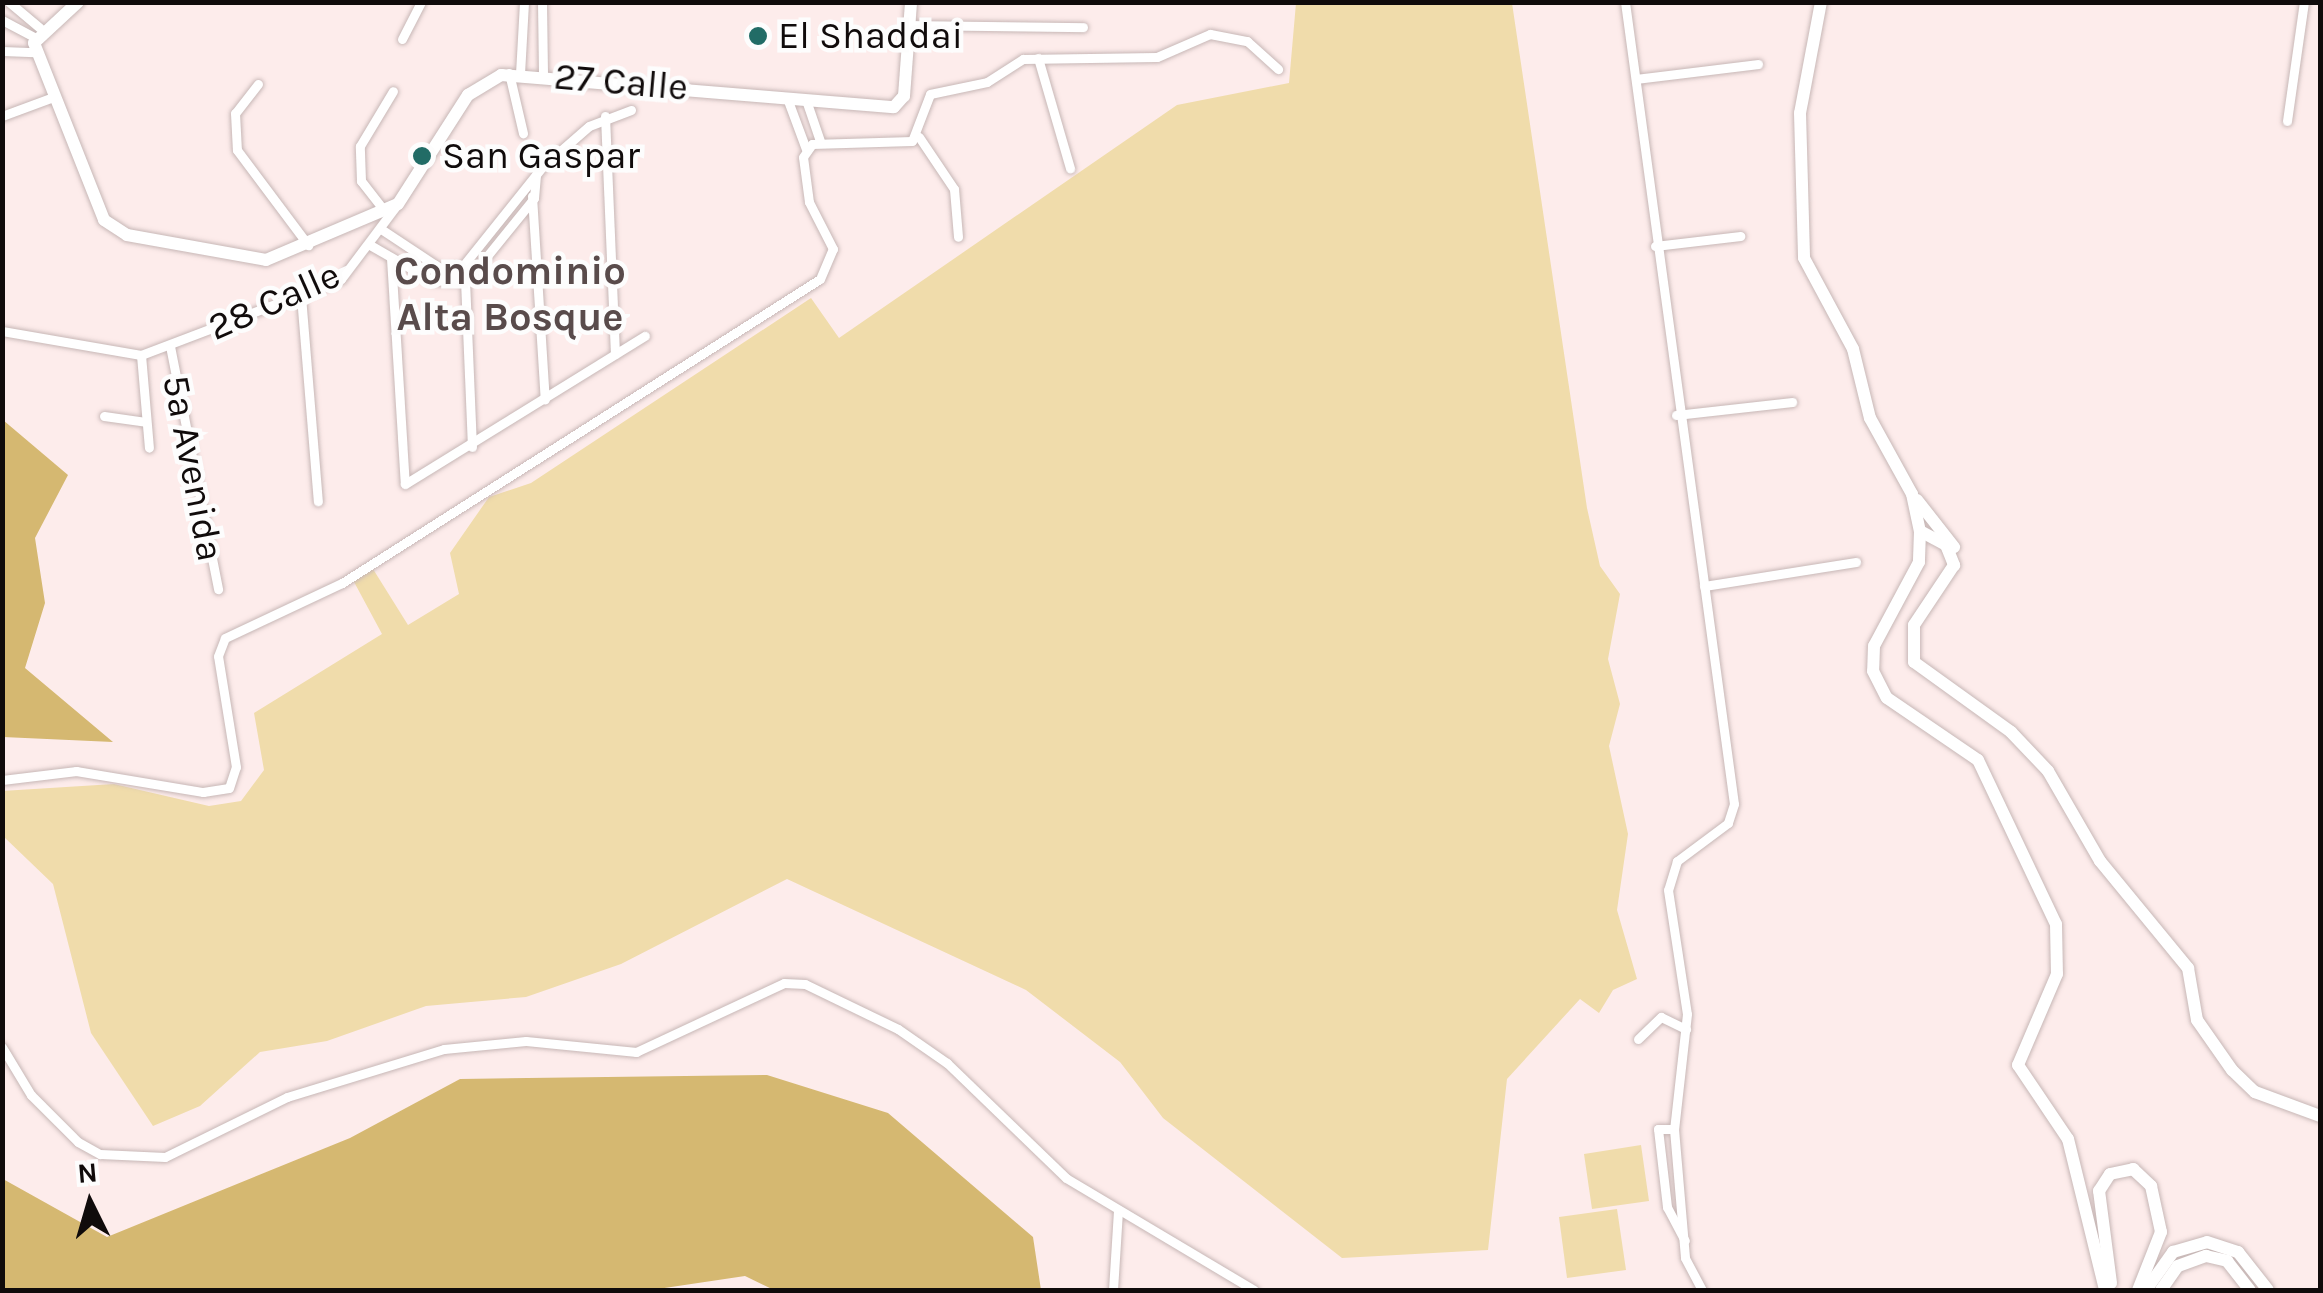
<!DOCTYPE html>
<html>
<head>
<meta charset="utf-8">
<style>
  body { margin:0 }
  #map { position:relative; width:2323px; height:1293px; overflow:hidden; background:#fdeceb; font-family:Karla,sans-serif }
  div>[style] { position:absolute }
  .green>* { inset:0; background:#f0dcab }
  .forest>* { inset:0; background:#d5b871 }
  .roads { filter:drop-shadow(0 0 2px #c7b7b6) drop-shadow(0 0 2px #c7b7b6) }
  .street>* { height:9px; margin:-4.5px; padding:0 4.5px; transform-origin:4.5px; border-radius:4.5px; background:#fff }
  .secondary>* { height:12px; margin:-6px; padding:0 6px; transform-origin:6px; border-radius:6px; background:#fff }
  .dots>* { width:28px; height:28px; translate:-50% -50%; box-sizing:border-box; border:5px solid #fdfdfd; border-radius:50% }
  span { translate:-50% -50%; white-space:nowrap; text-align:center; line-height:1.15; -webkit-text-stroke:9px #fdfdfd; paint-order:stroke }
  .poi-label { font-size:38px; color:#100b0b }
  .left { translate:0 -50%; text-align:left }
  .street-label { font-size:38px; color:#100b0b }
  .neighbourhood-label { font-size:40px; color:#594b4b; font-weight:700 }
  .frame { position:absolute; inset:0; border:5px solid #100b0b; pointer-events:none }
  .north { position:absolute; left:40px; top:1153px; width:100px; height:100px; -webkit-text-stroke:8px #fdfdfd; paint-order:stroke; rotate:355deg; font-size:28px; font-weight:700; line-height:40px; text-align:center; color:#100b0b }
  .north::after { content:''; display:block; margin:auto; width:35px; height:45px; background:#100b0b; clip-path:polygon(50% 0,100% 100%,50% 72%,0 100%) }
</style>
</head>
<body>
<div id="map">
  <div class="green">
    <i style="clip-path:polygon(1296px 3px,1512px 3px,1587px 508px,1600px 566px,1620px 594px,1608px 659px,1620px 704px,1609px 746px,1628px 834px,1617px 910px,1637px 979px,1613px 990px,1599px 1013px,1580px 999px,1507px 1079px,1488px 1250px,1342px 1258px,1163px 1118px,1120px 1062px,1026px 990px,787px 879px,621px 964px,526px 997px,426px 1006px,327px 1041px,260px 1052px,200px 1106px,153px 1126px,91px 1033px,53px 884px,3px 836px,2px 791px,114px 784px,209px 806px,241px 801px,264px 770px,254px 713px,382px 634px,353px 580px,373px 569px,408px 625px,459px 594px,450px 553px,489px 497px,531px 483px,811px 298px,839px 338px,1177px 105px,1289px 83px)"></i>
    <i style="clip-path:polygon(1641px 1145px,1649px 1201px,1592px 1209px,1584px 1154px)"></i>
    <i style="clip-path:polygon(1617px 1209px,1626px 1270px,1567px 1278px,1559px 1217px)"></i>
  </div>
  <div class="forest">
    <i style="clip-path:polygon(3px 420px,68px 475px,35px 538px,45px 603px,25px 668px,113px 742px,3px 737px)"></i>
    <i style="clip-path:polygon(767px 1075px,888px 1113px,1033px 1237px,1041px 1290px,774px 1290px,745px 1276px,651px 1290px,3px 1290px,3px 1179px,107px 1237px,350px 1138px,460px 1079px)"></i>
  </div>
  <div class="roads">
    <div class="street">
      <i style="left:9px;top:2px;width:40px;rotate:40deg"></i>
      <i style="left:542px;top:2px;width:74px;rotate:89.2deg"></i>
      <i style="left:1625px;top:2px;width:809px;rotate:82.26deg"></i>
      <i style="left:1734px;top:804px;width:20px;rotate:108deg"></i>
      <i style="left:1728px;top:823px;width:64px;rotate:143.3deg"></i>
      <i style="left:1677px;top:861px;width:30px;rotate:107deg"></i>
      <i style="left:1668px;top:890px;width:125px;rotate:81.3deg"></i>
      <i style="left:1687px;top:1014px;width:116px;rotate:96.4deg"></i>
      <i style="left:1674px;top:1129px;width:129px;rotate:85.1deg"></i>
      <i style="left:1685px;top:1258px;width:36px;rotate:62deg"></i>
      <i style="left:2px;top:20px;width:36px;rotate:28deg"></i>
      <i style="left:910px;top:25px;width:173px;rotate:0.7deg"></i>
      <i style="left:402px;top:39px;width:42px;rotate:-62.8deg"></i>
      <i style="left:2px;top:51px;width:33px;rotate:2deg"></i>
      <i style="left:1038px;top:58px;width:115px;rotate:73.8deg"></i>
      <i style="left:509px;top:73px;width:62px;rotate:76.9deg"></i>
      <i style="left:520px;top:74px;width:72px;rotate:-86.8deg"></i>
      <i style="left:1636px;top:79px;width:123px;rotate:-7deg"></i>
      <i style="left:258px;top:84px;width:37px;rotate:128deg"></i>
      <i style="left:235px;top:113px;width:37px;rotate:87deg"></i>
      <i style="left:237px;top:150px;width:119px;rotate:53.2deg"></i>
      <i style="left:787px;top:98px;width:54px;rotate:69.6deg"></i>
      <i style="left:806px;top:100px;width:43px;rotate:71.1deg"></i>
      <i style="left:2px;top:116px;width:54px;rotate:-20.4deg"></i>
      <i style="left:605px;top:116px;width:238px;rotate:87.6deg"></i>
      <i style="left:2287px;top:121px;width:120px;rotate:-81.9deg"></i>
      <i style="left:919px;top:137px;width:63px;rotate:56.1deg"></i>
      <i style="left:954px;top:189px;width:48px;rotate:85.2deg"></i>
      <i style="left:532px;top:196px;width:204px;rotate:86.4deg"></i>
      <i style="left:383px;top:209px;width:36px;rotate:-128deg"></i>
      <i style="left:361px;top:181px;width:35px;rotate:-92deg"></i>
      <i style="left:360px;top:146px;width:64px;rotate:-59deg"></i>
      <i style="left:381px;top:229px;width:71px;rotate:33.5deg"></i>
      <i style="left:440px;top:268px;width:22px;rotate:-3deg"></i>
      <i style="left:462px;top:267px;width:128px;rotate:-51.3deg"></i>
      <i style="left:542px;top:167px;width:62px;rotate:-41.1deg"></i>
      <i style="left:589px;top:126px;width:45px;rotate:-20.9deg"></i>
      <i style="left:370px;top:245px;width:70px;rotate:29.8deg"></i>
      <i style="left:431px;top:280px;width:35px;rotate:3deg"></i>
      <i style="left:466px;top:282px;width:108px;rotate:-51deg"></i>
      <i style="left:534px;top:198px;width:23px;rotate:-85deg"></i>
      <i style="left:1655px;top:246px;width:86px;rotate:-6.7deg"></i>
      <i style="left:391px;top:258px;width:226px;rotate:86.5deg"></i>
      <i style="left:405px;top:484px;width:282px;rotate:-31.7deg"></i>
      <i style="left:465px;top:280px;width:167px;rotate:87.6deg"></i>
      <i style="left:301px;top:296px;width:206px;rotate:85.3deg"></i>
      <i style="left:2px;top:331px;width:141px;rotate:9.8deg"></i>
      <i style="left:141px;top:355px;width:214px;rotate:-20.8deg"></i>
      <i style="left:341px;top:279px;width:91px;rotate:-53deg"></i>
      <i style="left:170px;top:346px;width:248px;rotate:78.8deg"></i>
      <i style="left:141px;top:355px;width:93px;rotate:85.1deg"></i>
      <i style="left:1676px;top:415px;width:117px;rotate:-6.4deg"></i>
      <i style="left:104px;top:416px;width:42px;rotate:8.1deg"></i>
      <i style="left:1704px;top:586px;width:154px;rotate:-9deg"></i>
      <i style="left:2px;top:780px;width:75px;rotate:-6.9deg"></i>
      <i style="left:76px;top:771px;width:129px;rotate:9.4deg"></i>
      <i style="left:203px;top:792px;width:26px;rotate:-9deg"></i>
      <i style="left:229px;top:788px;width:22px;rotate:-72deg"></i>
      <i style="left:236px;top:767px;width:112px;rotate:-99.2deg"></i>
      <i style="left:218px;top:656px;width:19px;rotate:-69deg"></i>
      <i style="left:225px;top:638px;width:129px;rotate:-25.2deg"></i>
      <i style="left:342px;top:583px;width:566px;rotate:-32.46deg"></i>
      <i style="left:820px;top:279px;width:33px;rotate:-67deg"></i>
      <i style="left:833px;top:249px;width:53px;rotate:-117.1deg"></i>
      <i style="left:809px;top:202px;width:45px;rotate:-97.6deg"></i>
      <i style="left:803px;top:157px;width:16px;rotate:-55deg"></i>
      <i style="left:812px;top:144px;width:100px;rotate:-1.7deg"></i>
      <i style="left:912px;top:141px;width:50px;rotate:-69deg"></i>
      <i style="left:930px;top:94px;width:58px;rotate:-11.9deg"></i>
      <i style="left:987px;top:82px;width:43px;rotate:-32.6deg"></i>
      <i style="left:1023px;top:59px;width:134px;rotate:-0.9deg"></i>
      <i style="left:1157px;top:57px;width:58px;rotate:-23.5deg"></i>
      <i style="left:1210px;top:34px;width:38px;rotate:11deg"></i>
      <i style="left:1247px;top:41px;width:42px;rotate:42.1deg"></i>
      <i style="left:1638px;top:1039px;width:32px;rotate:-44deg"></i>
      <i style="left:1661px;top:1017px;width:28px;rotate:26deg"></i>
      <i style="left:2px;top:1047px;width:56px;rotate:58.9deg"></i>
      <i style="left:31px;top:1095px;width:66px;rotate:45deg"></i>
      <i style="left:78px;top:1142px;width:25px;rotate:29deg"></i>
      <i style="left:100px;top:1154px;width:65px;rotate:2.6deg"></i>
      <i style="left:165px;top:1157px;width:136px;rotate:-26.2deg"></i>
      <i style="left:287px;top:1097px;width:164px;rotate:-17deg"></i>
      <i style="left:444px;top:1049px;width:82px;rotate:-5.6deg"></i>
      <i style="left:526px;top:1041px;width:111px;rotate:5.7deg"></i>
      <i style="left:636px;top:1052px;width:163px;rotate:-25deg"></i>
      <i style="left:784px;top:983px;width:21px;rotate:3deg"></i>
      <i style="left:805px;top:984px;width:103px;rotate:25.8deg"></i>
      <i style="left:898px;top:1029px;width:60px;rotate:34.8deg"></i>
      <i style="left:947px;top:1063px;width:165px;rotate:44deg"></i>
      <i style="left:1066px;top:1178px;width:219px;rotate:30.8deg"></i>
      <i style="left:1674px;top:1129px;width:16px;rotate:180deg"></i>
      <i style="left:1658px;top:1129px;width:79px;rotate:83.4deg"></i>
      <i style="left:1667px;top:1207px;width:38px;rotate:62deg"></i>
      <i style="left:1113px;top:1290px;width:79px;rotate:-86.4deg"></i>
    </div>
    <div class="secondary">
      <i style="left:78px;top:2px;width:60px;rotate:137deg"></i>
      <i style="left:34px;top:43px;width:190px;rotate:68.4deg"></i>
      <i style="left:104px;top:220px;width:27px;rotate:33deg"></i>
      <i style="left:127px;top:235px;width:141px;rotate:10.2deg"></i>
      <i style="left:266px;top:260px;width:143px;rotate:-23deg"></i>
      <i style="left:398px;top:204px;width:130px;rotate:-57.3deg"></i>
      <i style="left:468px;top:95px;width:39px;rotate:-31deg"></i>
      <i style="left:501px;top:75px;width:394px;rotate:4.7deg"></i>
      <i style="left:894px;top:107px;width:15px;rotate:-48deg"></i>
      <i style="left:904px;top:96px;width:94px;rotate:-85.7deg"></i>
      <i style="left:1821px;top:2px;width:113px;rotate:100.7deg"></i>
      <i style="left:1800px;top:113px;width:145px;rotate:88.4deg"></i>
      <i style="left:1804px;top:258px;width:103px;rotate:61.7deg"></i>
      <i style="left:1853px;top:349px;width:71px;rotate:76.2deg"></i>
      <i style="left:1870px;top:418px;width:87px;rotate:61.1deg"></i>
      <i style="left:1912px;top:494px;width:38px;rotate:78deg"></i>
      <i style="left:1920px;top:531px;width:31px;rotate:92deg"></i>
      <i style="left:1919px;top:562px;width:95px;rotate:118.2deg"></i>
      <i style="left:1874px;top:646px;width:25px;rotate:92deg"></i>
      <i style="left:1873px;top:671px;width:30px;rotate:63deg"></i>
      <i style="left:1887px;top:698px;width:110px;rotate:34.3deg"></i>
      <i style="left:1978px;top:760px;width:182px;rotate:64.6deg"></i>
      <i style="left:2056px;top:924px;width:50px;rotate:88.9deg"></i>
      <i style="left:2057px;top:974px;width:99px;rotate:113.2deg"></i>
      <i style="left:2018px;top:1065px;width:89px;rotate:56deg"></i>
      <i style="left:2068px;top:1139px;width:155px;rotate:76.2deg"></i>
      <i style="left:1917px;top:500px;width:60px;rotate:51.8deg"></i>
      <i style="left:1920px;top:531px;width:30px;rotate:28deg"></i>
      <i style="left:1946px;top:545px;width:22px;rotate:68deg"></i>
      <i style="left:1954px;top:565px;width:72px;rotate:123.7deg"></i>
      <i style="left:1914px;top:625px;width:37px;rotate:90deg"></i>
      <i style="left:1914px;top:662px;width:120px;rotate:35.8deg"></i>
      <i style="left:2011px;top:732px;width:54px;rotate:46.5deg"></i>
      <i style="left:2048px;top:771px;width:104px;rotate:60deg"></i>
      <i style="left:2100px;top:861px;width:139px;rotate:50.6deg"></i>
      <i style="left:2188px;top:968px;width:53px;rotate:80.2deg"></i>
      <i style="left:2197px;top:1020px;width:61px;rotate:55deg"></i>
      <i style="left:2232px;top:1070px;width:32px;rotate:44deg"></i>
      <i style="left:2255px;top:1092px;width:69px;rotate:20.3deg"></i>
      <i style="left:2111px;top:1283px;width:93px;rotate:-97.4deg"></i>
      <i style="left:2099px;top:1191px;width:20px;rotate:-57deg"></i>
      <i style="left:2110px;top:1174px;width:24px;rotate:-12deg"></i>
      <i style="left:2133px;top:1169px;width:25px;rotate:43deg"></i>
      <i style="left:2151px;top:1186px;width:47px;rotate:77.7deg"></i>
      <i style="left:2161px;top:1232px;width:62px;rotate:111.6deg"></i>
      <i style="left:2146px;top:1290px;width:47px;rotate:-54.6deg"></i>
      <i style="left:2173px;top:1252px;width:35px;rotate:-16deg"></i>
      <i style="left:2207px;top:1242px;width:33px;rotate:18deg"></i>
      <i style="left:2238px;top:1252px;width:48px;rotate:51.7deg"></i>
      <i style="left:2161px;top:1290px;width:29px;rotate:-55deg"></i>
      <i style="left:2178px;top:1266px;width:30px;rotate:-20deg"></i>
      <i style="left:2206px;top:1256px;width:22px;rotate:13deg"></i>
      <i style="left:2227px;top:1261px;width:37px;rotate:52deg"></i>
    </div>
  </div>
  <div class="dots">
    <i style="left:758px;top:36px;background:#226c66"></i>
    <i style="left:422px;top:156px;background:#226c66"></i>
  </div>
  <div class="poi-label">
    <span class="left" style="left:778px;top:36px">El Shaddai</span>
    <span class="left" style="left:442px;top:156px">San Gaspar</span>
  </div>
  <div class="street-label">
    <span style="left:621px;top:82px;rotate:5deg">27 Calle</span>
    <span style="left:274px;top:301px;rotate:-24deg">28 Calle</span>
    <span style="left:193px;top:468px;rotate:79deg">5a Avenida</span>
  </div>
  <div class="neighbourhood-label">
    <span style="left:510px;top:294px">Condominio<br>Alta Bosque</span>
  </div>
  <div class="frame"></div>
  <div class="north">N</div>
</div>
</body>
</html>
